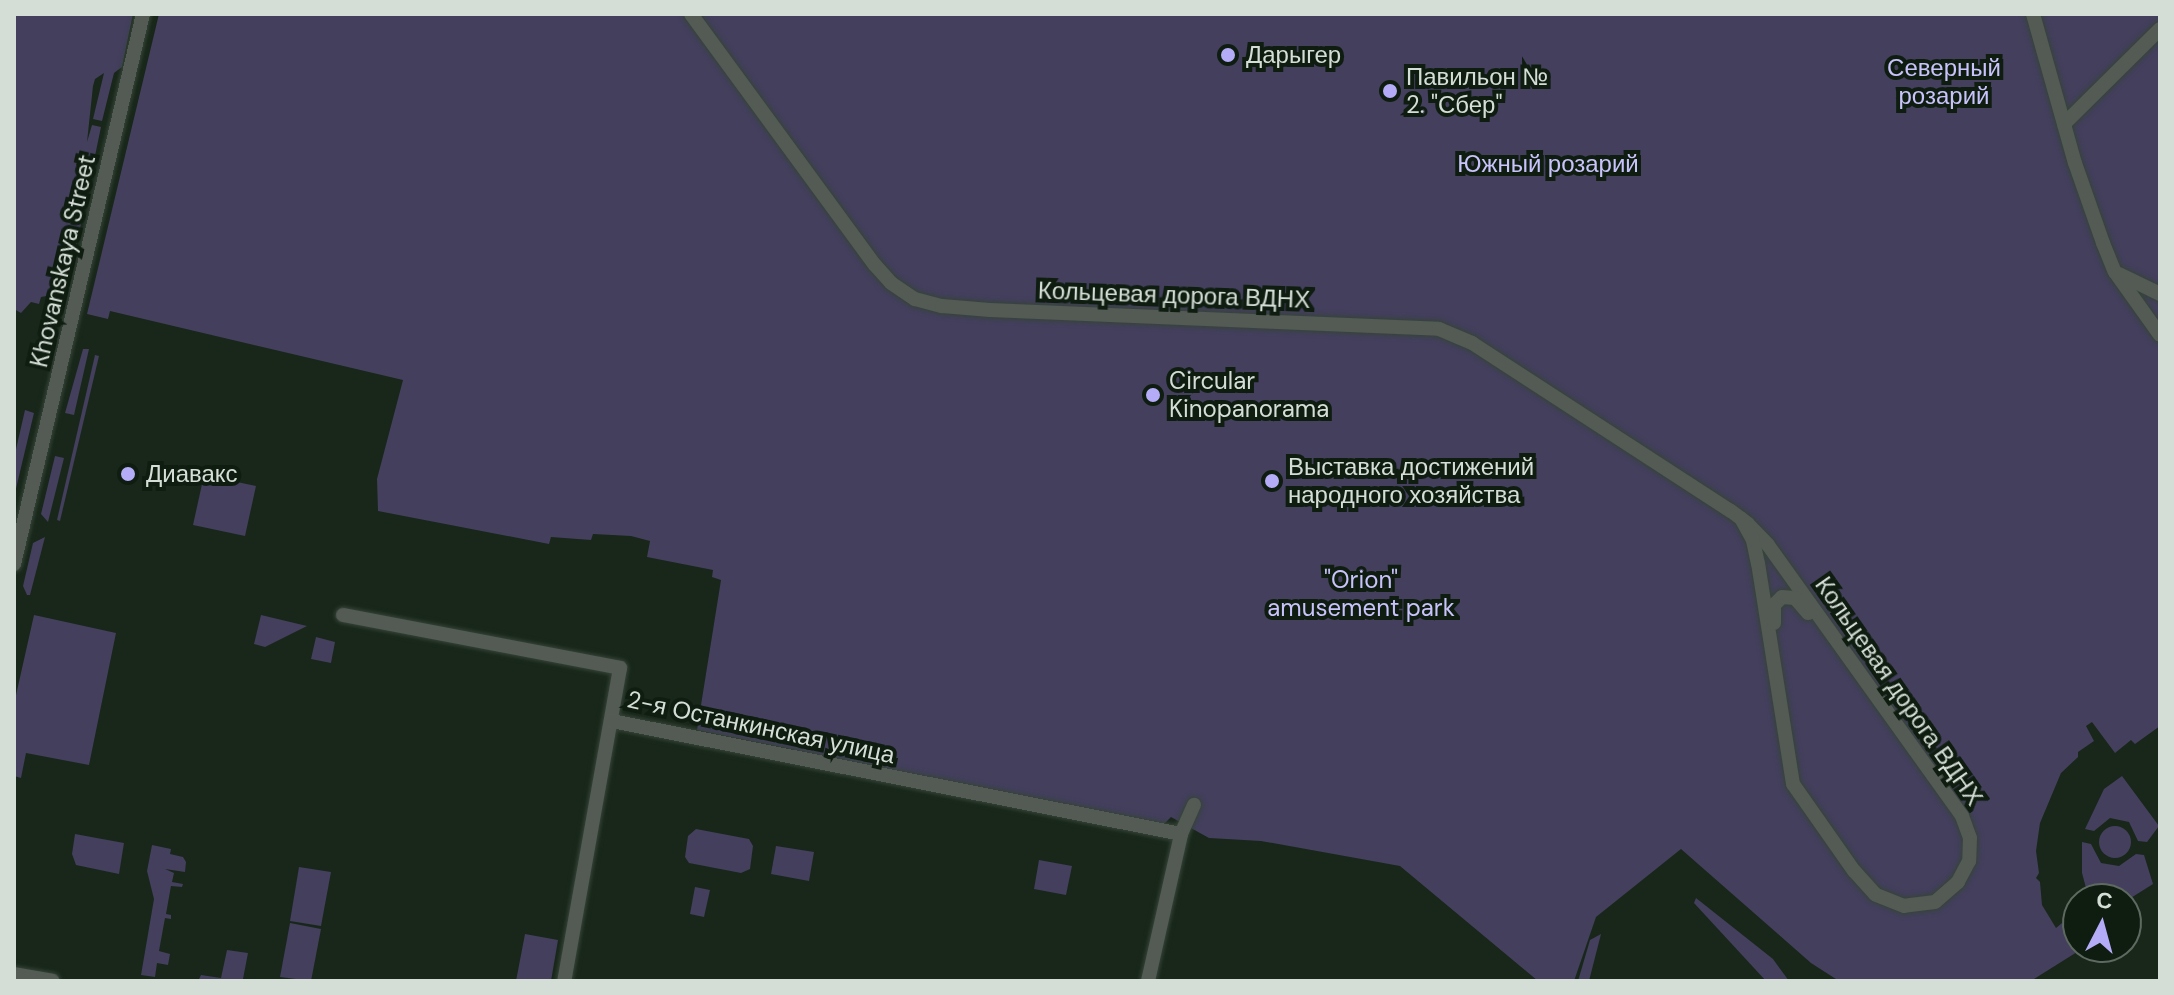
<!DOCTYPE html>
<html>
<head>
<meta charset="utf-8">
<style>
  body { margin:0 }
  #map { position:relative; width:2174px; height:995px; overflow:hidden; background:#18271a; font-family:"DM Sans",sans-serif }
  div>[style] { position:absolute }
  .green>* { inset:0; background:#433f5d }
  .round { border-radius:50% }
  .roads { filter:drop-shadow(0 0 2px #364438) drop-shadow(0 0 2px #364438) }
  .minor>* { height:14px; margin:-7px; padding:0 7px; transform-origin:7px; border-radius:7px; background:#545b55 }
  .dots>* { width:22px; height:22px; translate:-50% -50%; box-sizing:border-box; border:4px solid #0f1d11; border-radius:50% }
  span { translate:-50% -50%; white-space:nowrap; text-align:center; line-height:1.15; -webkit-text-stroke:8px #0f1d11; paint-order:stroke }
  .poi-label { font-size:24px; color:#d5ded6 }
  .left { translate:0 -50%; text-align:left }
  .park-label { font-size:24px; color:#c9c3fc }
  .street-label { font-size:24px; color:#d5ded6 }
  .frame { position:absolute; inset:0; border:16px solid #d5ded6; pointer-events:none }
  .north { position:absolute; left:2062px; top:883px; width:80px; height:80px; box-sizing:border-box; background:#0f1d11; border:2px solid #5e6a60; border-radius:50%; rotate:6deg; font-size:22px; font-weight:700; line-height:32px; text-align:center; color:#d5ded6 }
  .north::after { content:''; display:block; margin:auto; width:28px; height:36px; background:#b5acf8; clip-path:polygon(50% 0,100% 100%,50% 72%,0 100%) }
</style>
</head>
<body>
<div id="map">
  <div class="green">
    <i style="clip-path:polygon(14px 14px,133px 14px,122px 67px,114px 73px,102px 121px,93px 119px,104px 73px,95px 79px,93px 86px,87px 142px,92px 125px,101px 127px,68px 287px,62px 293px,46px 353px,40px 348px,52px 295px,41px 297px,39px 304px,31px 302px,21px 313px,14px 309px)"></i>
    <i style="clip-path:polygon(159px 14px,2160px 14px,2160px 726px,2135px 744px,2131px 740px,2115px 753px,2092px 722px,2086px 726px,2094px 741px,2078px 752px,2078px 757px,2061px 773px,2040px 823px,2036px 851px,2039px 873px,2036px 878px,2040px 882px,2042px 905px,2056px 928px,2062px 923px,2065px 927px,2074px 921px,2078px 927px,2078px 947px,2085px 947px,2031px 981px,1839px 981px,1811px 963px,1681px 849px,1596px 917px,1574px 981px,1538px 981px,1400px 866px,1261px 841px,1209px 838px,1171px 817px,1163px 825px,697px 730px,721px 580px,712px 577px,713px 570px,647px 557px,650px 541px,631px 536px,593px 534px,591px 540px,551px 537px,549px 544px,378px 511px,377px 479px,403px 380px,110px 311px,108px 319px,87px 314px)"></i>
    <i style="clip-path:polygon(83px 349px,89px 349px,74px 415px,65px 413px)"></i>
    <i style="clip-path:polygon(95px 355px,99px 356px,60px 521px,57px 520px)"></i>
    <i style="clip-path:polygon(25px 410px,34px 413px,14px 497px,14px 458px)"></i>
    <i style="clip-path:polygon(55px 456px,64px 458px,48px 522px,41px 514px)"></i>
    <i style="clip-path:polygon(204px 475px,256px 486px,245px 536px,193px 525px)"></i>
    <i style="clip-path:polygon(45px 537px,30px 595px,27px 595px,23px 586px,33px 543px)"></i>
    <i style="clip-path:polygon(34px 615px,116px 633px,89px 765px,26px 753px,21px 778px,14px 776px,14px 704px)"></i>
    <i style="clip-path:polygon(261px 615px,307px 626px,265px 647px,254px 644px)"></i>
    <i style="clip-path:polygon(316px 637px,335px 642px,331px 663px,311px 659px)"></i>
    <i style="clip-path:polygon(2122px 776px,2159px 826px,2147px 842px,2138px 841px,2129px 822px,2110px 818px,2094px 831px,2085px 829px,2104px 789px)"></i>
    <i class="round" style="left:2099px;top:826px;width:32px;height:32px"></i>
    <i style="clip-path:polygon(696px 829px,749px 839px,753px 846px,750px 869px,741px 873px,689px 863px,685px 857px,688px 836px)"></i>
    <i style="clip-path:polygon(75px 834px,124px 843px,119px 874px,76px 865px,72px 854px)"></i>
    <i style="clip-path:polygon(2082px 842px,2091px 844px,2101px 863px,2119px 866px,2136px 854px,2144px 855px,2153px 884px,2126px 901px,2089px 899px,2082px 873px)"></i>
    <i style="clip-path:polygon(152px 845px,171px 849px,170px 854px,183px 857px,186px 862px,185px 872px,165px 869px,174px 873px,172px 882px,183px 884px,182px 887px,171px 886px,166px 914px,171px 915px,171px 919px,165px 918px,159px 951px,170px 954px,168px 965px,157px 963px,155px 977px,141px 975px,154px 899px,147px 871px)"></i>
    <i style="clip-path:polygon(776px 846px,814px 852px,809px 881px,771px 874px)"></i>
    <i style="clip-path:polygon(1039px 860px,1072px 866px,1066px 895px,1034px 889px)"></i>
    <i style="clip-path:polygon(299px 867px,331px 872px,321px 926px,290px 921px)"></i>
    <i style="clip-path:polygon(695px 887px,710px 890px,704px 917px,690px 914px)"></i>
    <i style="clip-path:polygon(1696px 898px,1773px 959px,1789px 981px,1766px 981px,1694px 903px)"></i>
    <i style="clip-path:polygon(290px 923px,321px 929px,311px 981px,280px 977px)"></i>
    <i style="clip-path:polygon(525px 934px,558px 940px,551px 981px,516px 981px)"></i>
    <i style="clip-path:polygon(1601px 934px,1589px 981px,1578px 981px,1590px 940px)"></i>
    <i style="clip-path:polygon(227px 950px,248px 953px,243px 979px,198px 981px,201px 975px,221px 978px)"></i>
  </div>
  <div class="roads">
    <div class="minor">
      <i style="left:691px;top:14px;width:311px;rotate:53.8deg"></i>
      <i style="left:875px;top:265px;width:24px;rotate:48deg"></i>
      <i style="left:891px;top:283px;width:29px;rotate:34deg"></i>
      <i style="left:915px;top:299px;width:28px;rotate:15deg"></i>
      <i style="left:942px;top:306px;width:48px;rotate:4.8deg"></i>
      <i style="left:990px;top:310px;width:449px;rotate:2.4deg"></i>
      <i style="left:1439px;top:329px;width:36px;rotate:23deg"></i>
      <i style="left:1472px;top:343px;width:309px;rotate:33deg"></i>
      <i style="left:1731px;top:511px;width:21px;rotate:37deg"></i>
      <i style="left:1748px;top:524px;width:29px;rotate:46deg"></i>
      <i style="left:1768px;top:545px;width:333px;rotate:54.4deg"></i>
      <i style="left:1962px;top:816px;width:23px;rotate:70deg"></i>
      <i style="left:1970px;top:838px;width:23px;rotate:92deg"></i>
      <i style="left:1969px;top:861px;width:24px;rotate:118deg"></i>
      <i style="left:1958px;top:882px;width:30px;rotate:139deg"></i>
      <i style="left:1935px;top:902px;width:31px;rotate:173deg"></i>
      <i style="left:1904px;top:906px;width:31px;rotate:-158deg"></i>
      <i style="left:1875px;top:894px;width:31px;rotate:-132deg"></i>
      <i style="left:1854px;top:871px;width:106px;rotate:-125deg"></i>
      <i style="left:1793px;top:784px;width:223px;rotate:-99deg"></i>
      <i style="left:1758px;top:564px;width:25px;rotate:-102deg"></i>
      <i style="left:1753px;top:540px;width:25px;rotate:-119deg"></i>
      <i style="left:2033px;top:14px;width:155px;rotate:74.3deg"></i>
      <i style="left:2075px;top:163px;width:85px;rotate:70.7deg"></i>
      <i style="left:2103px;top:243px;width:31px;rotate:68deg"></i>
      <i style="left:2115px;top:272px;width:77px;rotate:54.5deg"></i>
      <i style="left:2064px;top:124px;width:135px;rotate:-44.7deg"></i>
      <i style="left:2119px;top:274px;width:46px;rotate:26deg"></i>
      <i style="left:14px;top:564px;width:565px;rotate:-76.8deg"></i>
      <i style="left:343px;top:615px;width:282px;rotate:10.8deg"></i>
      <i style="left:620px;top:668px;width:318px;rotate:100.1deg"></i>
      <i style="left:1774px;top:623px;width:18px;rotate:-90deg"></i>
      <i style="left:1774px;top:605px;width:11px;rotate:-45deg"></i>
      <i style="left:1782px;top:597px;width:13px;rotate:4deg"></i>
      <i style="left:1795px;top:598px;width:20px;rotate:49deg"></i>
      <i style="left:612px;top:721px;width:580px;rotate:11.23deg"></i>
      <i style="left:14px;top:974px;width:39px;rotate:10deg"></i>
      <i style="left:1148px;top:981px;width:151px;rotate:-77.3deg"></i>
      <i style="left:1181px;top:834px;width:32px;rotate:-66deg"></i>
    </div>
  </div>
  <div class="dots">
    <i style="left:1228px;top:55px;background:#b5acf8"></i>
    <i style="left:1390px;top:91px;background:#b5acf8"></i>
    <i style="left:1153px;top:395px;background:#b5acf8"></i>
    <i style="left:128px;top:474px;background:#b5acf8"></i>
    <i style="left:1272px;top:481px;background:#b5acf8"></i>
  </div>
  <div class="poi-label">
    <span class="left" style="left:1246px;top:55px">Дарыгер</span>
    <span class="left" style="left:1406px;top:91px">Павильон №<br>2. "Сбер"</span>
    <span class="left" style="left:1169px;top:395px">Circular<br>Kinopanorama</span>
    <span class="left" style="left:1288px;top:481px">Выставка достижений<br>народного хозяйства</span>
    <span class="left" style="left:146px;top:474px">Диавакс</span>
  </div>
  <div class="park-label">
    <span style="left:1944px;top:82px">Северный<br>розарий</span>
    <span style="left:1548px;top:164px">Южный розарий</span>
    <span style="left:1361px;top:594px">"Orion"<br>amusement park</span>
  </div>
  <div class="street-label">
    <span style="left:63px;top:261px;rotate:-77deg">Khovanskaya Street</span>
    <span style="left:1174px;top:295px;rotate:2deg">Кольцевая дорога ВДНХ</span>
    <span style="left:1899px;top:691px;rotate:55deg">Кольцевая дорога ВДНХ</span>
    <span style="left:761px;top:727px;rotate:12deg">2-я Останкинская улица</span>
  </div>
  <div class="frame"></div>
  <div class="north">С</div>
</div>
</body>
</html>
